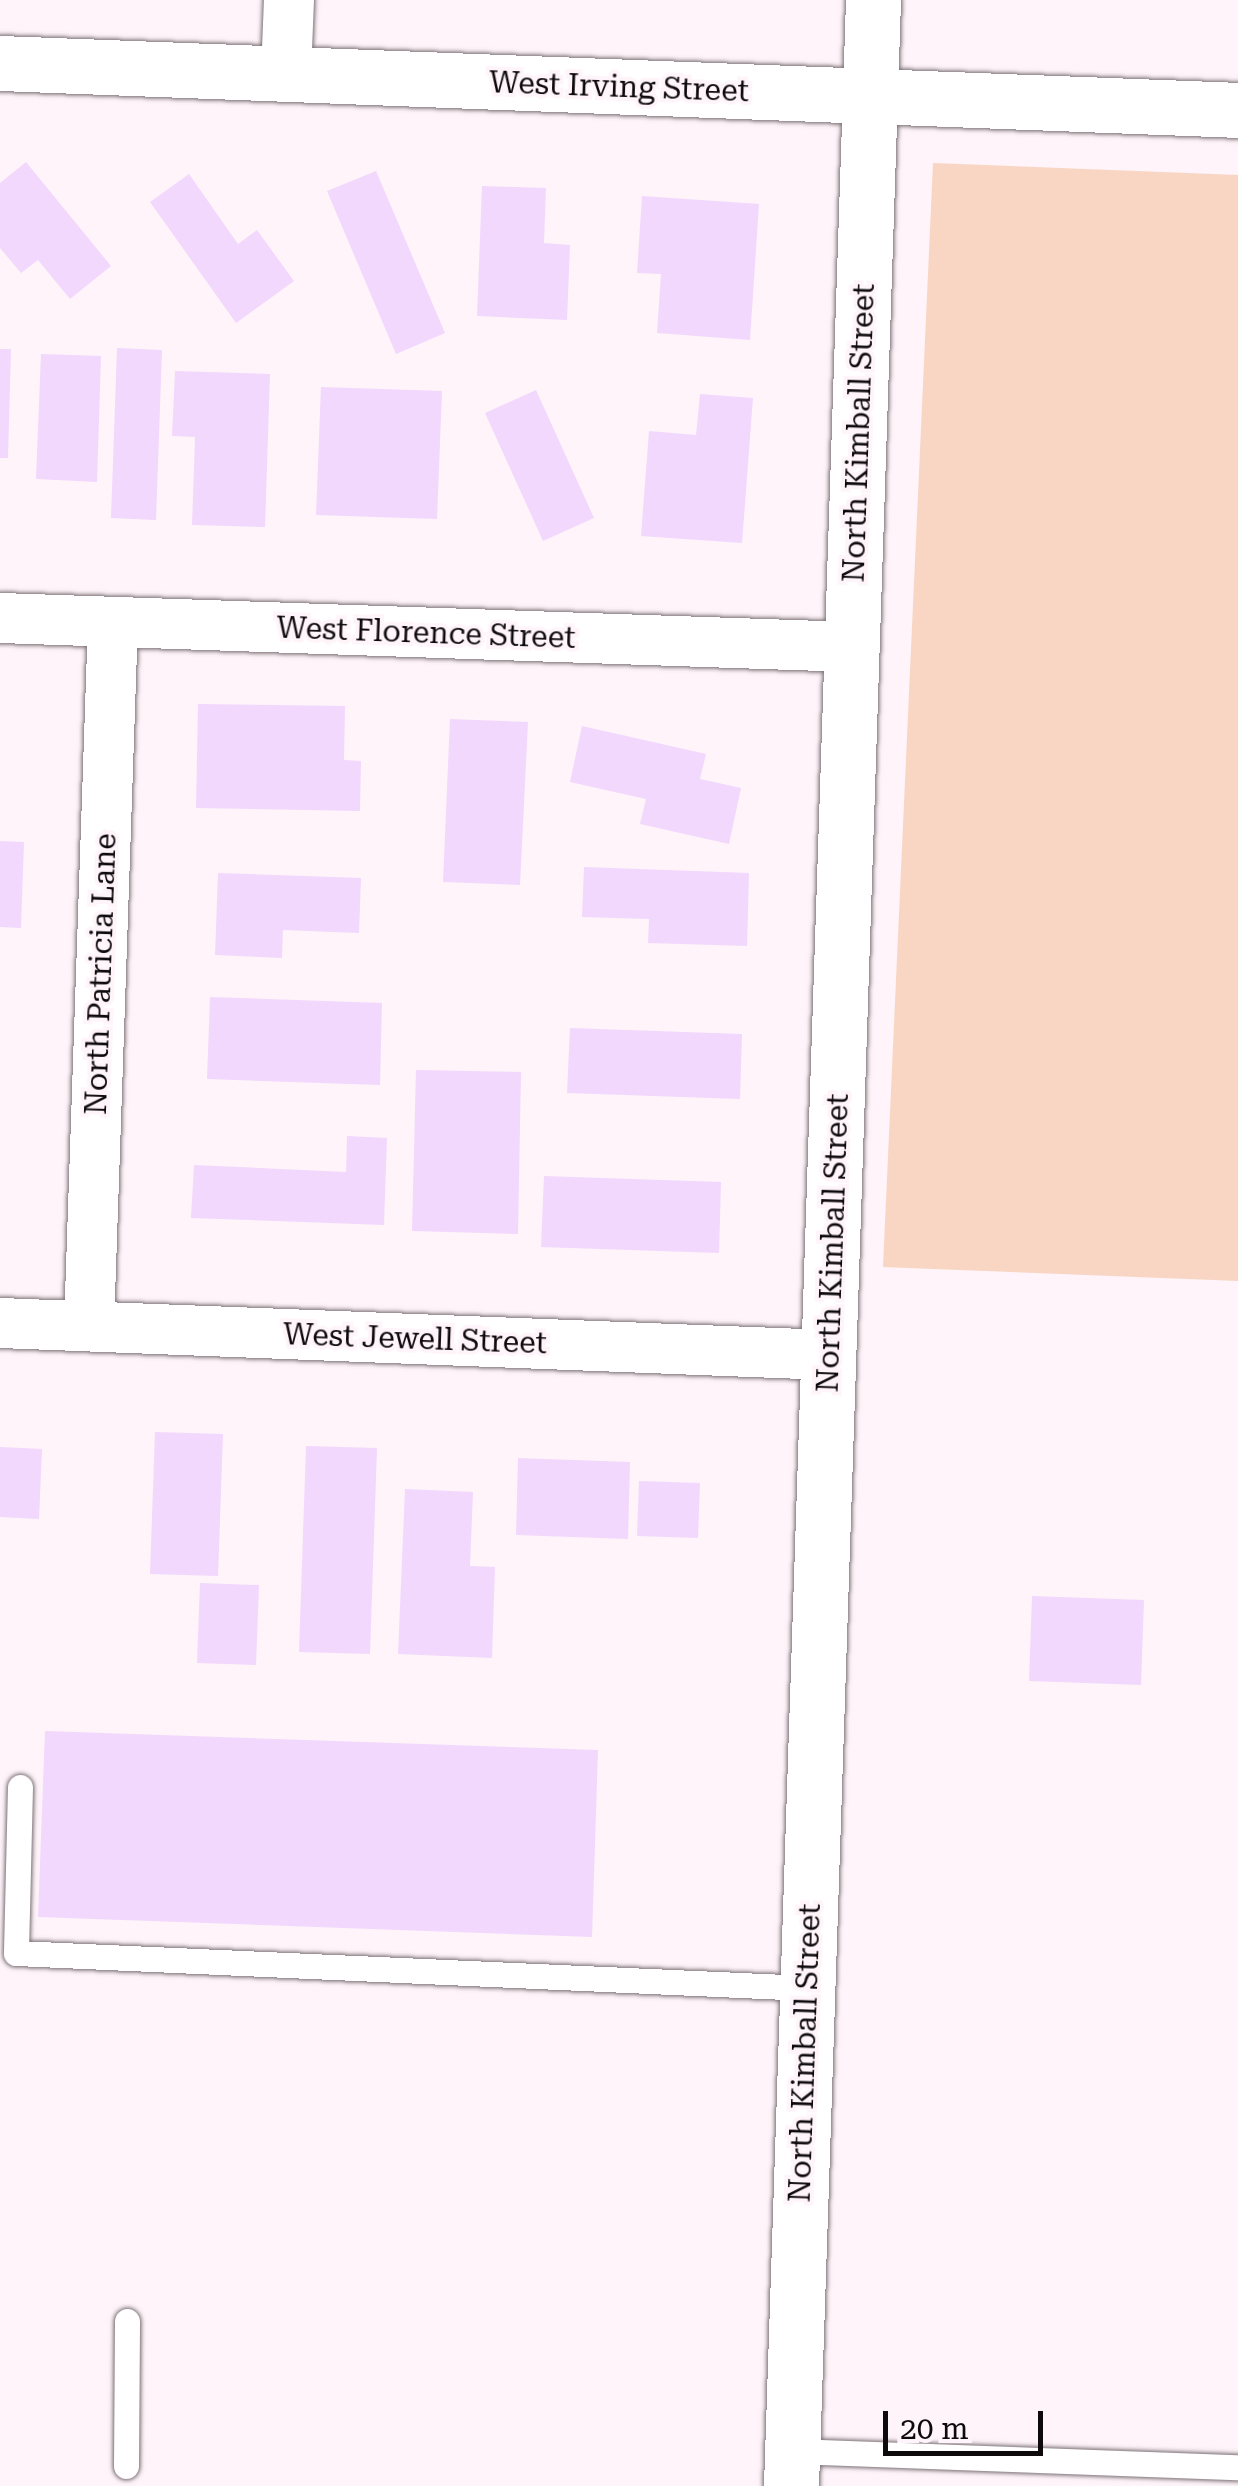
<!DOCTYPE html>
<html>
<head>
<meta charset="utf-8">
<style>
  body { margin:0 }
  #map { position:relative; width:1238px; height:2486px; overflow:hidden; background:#fef4f9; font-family:"Roboto Serif",serif }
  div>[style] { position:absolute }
  .green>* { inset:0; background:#f9d6c4 }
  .building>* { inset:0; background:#f2d8fd }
  .roads { filter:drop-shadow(0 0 2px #7d7277) drop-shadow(0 0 2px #7d7277) }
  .lane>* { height:25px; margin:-12.5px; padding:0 12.5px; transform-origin:12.5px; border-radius:12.5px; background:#fff }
  .street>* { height:50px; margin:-25px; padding:0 25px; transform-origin:25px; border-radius:25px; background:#fff }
  .secondary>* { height:55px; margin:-27.5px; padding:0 27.5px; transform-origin:27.5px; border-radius:27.5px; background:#fff }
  span { translate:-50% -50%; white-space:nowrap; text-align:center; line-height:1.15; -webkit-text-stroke:8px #fef4f9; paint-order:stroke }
  .street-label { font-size:30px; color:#0e0a0c }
  .scale { position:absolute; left:883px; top:2411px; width:160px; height:45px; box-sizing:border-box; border:5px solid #0e0a0c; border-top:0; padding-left:12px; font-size:30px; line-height:35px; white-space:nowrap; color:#0e0a0c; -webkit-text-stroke:8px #fef4f9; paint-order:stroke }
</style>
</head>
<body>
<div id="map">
  <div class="green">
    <i style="clip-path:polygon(933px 163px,1238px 175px,1238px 1281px,883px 1267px)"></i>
  </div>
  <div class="building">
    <i style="clip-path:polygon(26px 162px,111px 266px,70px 299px,38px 260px,21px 273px,0 248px,0 183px)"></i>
    <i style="clip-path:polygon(376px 171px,445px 333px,396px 354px,327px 191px)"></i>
    <i style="clip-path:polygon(189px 174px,238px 244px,257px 230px,294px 281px,236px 323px,150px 202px)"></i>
    <i style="clip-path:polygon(482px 186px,546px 188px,544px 243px,570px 245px,567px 320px,477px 316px)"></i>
    <i style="clip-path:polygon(642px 196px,759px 204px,750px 340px,657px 333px,661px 274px,637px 273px)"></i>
    <i style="clip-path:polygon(117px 348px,162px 350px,156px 520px,111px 518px)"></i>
    <i style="clip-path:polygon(0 349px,11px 349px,8px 458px,0 458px)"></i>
    <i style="clip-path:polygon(41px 354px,101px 356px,97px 482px,36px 479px)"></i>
    <i style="clip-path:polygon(175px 371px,270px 374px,265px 527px,192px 525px,195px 437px,172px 436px)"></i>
    <i style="clip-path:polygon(321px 387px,442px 391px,437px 519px,316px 515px)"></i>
    <i style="clip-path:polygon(536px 390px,594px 518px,543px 541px,485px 413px)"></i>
    <i style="clip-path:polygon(700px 394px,753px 398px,742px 543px,641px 536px,649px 431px,696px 435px)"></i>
    <i style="clip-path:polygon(198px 704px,345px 706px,344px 760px,361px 761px,360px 811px,196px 808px)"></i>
    <i style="clip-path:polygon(450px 719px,528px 722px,520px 885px,443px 882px)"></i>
    <i style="clip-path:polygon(582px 726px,706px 754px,700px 779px,741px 788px,729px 844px,640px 824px,646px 799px,570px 782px)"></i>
    <i style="clip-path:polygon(0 841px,24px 842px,21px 928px,0 927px)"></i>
    <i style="clip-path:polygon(584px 867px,749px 873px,747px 946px,648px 943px,649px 919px,582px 917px)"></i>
    <i style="clip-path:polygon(218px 873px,361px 878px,359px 933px,283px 930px,282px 958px,215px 955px)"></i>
    <i style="clip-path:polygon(210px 997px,382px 1003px,380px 1085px,207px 1079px)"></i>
    <i style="clip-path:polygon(570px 1028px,742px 1034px,740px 1099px,567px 1093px)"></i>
    <i style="clip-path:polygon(416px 1070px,521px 1072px,518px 1234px,412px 1231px)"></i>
    <i style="clip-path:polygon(347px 1136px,387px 1138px,384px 1225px,191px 1218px,194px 1165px,346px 1172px)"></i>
    <i style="clip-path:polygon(544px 1176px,721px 1182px,719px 1253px,541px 1247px)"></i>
    <i style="clip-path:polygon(155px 1432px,223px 1434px,218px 1576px,150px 1574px)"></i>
    <i style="clip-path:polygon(306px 1446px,377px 1448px,370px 1654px,299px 1652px)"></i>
    <i style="clip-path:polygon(0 1447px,42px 1449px,39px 1519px,0 1517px)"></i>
    <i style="clip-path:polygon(518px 1458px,630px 1462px,628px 1539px,516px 1535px)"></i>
    <i style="clip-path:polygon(639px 1481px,700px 1483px,698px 1538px,637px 1536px)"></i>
    <i style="clip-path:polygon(405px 1489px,473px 1492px,470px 1566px,495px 1567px,492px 1658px,398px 1654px)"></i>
    <i style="clip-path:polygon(200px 1583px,259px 1585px,256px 1665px,197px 1663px)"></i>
    <i style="clip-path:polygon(1032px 1596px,1144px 1600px,1141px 1685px,1029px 1681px)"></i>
    <i style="clip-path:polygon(45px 1731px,598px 1750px,592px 1937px,38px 1917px)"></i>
  </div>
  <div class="roads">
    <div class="lane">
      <i style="left:20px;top:1787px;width:166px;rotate:91.4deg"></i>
      <i style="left:16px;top:1953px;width:793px;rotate:2.53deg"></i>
      <i style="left:792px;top:2451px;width:446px;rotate:2.1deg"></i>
      <i style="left:126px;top:2466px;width:145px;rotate:-89.6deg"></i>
    </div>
    <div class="street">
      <i style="left:286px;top:74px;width:74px;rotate:-87.7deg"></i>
      <i style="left:0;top:618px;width:851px;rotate:1.95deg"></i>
      <i style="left:0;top:1323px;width:830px;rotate:2.21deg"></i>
      <i style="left:89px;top:1326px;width:704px;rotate:-88.05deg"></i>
    </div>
    <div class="secondary">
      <i style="left:0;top:63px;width:1239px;rotate:2.17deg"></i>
      <i style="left:791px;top:2486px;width:2487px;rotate:-88.11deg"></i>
    </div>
  </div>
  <div class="street-label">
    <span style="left:619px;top:87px;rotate:2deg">West Irving Street</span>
    <span style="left:859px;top:433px;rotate:-88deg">North Kimball Street</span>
    <span style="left:426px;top:633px;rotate:2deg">West Florence Street</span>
    <span style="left:101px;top:974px;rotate:-88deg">North Patricia Lane</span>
    <span style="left:833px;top:1243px;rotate:-88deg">North Kimball Street</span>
    <span style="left:415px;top:1339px;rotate:2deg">West Jewell Street</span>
    <span style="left:805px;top:2053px;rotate:-88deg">North Kimball Street</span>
  </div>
  <div class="scale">20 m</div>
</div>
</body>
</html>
